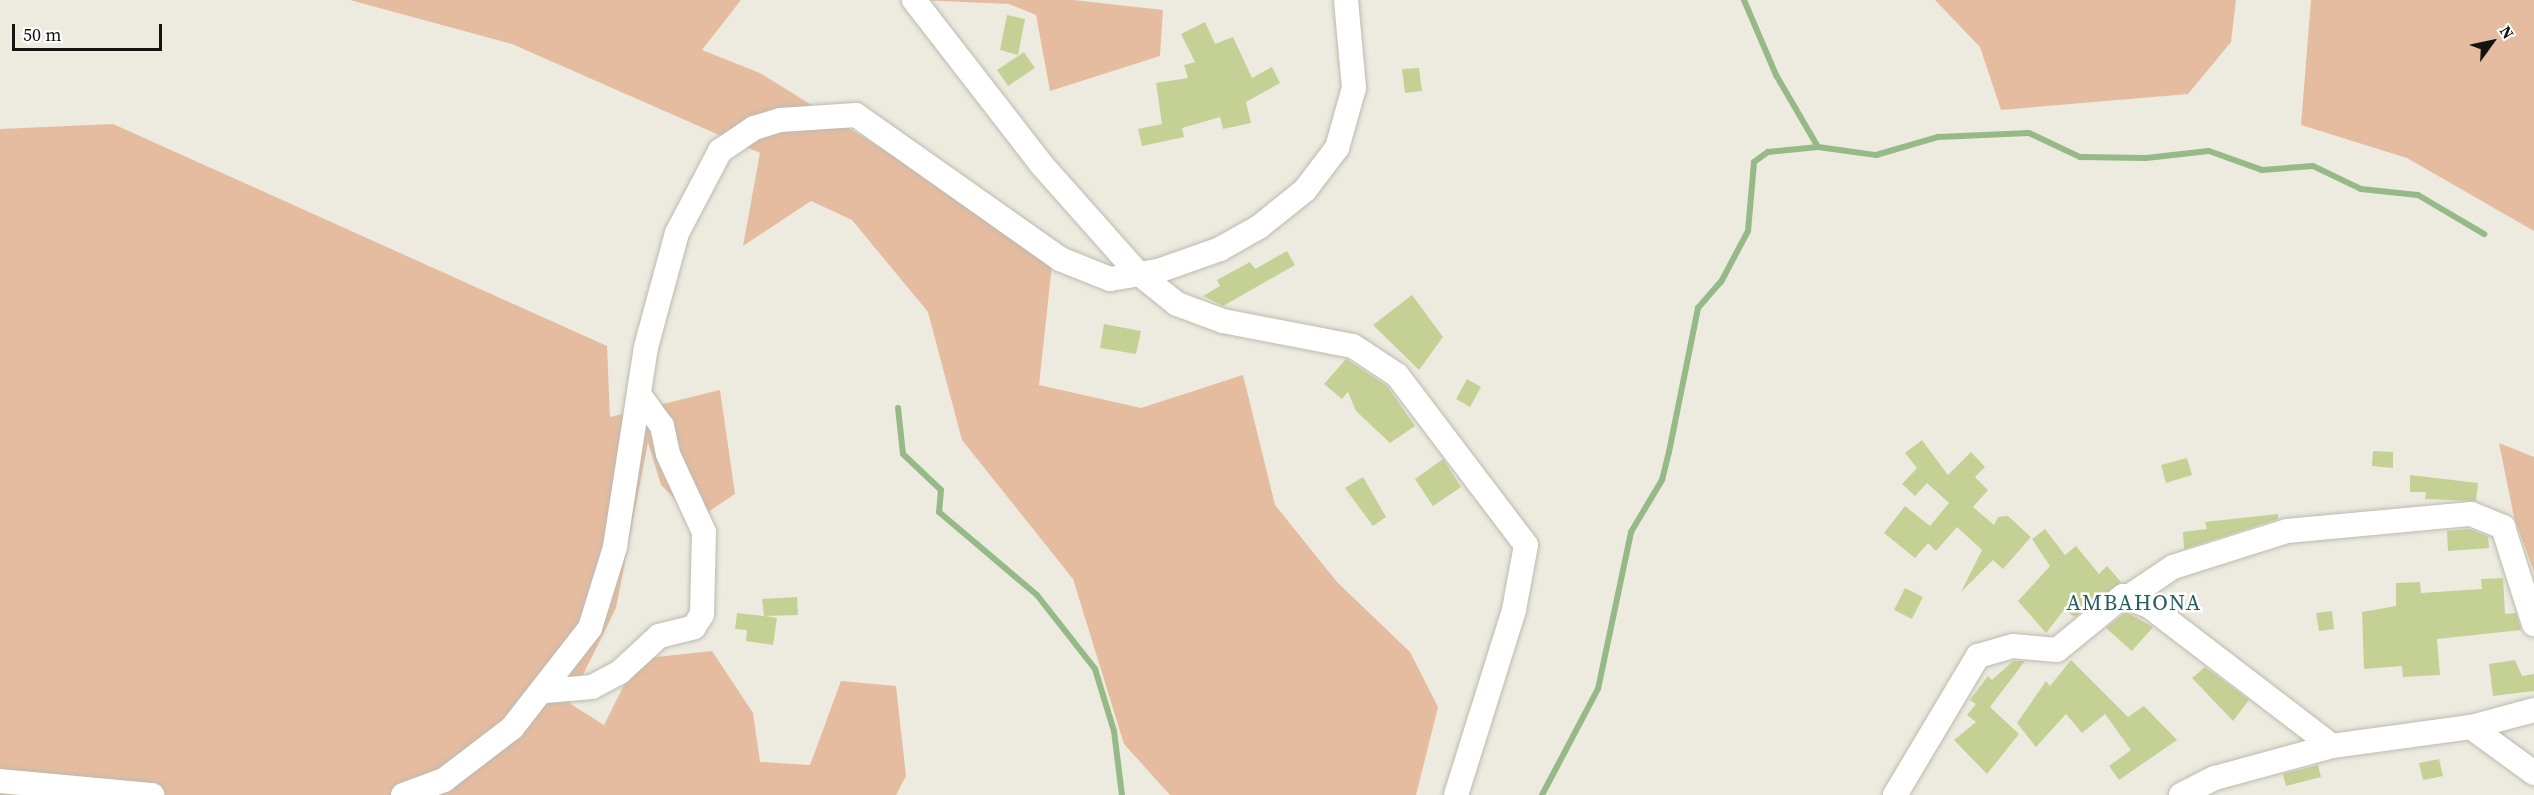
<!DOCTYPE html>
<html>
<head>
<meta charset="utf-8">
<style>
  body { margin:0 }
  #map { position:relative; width:2534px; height:795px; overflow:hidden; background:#edebdf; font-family:"Source Serif 4",serif }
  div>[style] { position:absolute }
  .green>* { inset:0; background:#e5bca0 }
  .stream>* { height:6px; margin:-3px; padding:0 3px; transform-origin:3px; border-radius:3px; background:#95ba87 }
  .building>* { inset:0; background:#c5d194 }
  .roads { filter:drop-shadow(0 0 2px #bdbaaf) drop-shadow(0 0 2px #bdbaaf) }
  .minor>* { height:24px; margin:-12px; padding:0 12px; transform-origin:12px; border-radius:12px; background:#fff }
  span { translate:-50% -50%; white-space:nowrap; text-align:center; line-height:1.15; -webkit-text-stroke:5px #fff; paint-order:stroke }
  .quarter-label { font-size:22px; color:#255f61; letter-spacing:1.5px }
  .north { position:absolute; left:2462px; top:12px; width:60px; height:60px; -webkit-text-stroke:4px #fff; paint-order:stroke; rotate:57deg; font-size:16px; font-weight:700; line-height:24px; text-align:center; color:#14130f }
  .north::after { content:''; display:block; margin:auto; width:21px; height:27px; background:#14130f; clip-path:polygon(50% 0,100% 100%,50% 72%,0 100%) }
  .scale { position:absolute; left:12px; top:24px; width:150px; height:27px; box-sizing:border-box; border:3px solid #14130f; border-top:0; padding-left:8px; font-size:18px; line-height:21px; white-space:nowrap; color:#14130f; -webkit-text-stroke:4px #fff; paint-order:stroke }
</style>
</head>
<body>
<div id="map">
  <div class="green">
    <i style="clip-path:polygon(350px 0,741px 0,702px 50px,760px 73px,926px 176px,1052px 265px,1039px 385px,1141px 408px,1243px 375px,1275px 505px,1337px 582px,1410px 652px,1438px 707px,1416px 795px,1170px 795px,1124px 744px,1073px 579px,962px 440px,928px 312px,852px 220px,811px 201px,743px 246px,760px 153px,512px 44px)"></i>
    <i style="clip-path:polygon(918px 0,1073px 0,1163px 10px,1160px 56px,1050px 91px,1036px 15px,1009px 4px)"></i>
    <i style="clip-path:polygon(1935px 0,2236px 0,2231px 42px,2188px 94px,2001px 110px,1980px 47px)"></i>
    <i style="clip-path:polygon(2311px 0,2534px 0,2534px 231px,2407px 158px,2301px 125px)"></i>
    <i style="clip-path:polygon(113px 124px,607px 346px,610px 417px,720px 390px,735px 494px,696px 520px,661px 485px,648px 442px,616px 608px,569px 703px,604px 725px,637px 659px,712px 651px,753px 713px,760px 762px,810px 765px,841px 681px,896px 686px,906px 776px,896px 795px,0 795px,0 129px)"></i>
    <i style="clip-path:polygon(2499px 443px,2534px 457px,2534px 572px,2514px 517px)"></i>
  </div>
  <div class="stream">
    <i style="left:1744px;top:0;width:82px;rotate:66.9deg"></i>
    <i style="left:1776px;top:75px;width:83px;rotate:59.7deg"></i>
    <i style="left:898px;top:408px;width:46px;rotate:83.8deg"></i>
    <i style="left:903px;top:454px;width:52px;rotate:43.5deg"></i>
    <i style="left:941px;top:490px;width:22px;rotate:95deg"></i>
    <i style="left:939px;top:512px;width:128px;rotate:40.3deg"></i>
    <i style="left:1037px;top:595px;width:94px;rotate:51.9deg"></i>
    <i style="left:1095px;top:669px;width:65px;rotate:73deg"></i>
    <i style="left:1114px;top:731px;width:64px;rotate:82.9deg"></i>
    <i style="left:1542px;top:795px;width:120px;rotate:-62.2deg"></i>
    <i style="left:1598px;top:689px;width:160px;rotate:-78.1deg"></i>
    <i style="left:1631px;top:532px;width:61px;rotate:-59.2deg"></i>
    <i style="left:1662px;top:480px;width:29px;rotate:-76deg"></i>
    <i style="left:1669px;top:452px;width:147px;rotate:-78.6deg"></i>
    <i style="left:1698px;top:308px;width:35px;rotate:-49deg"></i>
    <i style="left:1721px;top:282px;width:58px;rotate:-62.1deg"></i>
    <i style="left:1748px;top:231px;width:69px;rotate:-85deg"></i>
    <i style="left:1754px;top:162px;width:17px;rotate:-36deg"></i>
    <i style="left:1768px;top:152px;width:50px;rotate:-5.7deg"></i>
    <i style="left:1818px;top:147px;width:59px;rotate:7.9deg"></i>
    <i style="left:1876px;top:155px;width:65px;rotate:-16.2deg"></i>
    <i style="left:1938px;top:137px;width:91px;rotate:-2.5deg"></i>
    <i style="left:2029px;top:133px;width:56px;rotate:25.2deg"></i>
    <i style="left:2080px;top:157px;width:66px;rotate:0.9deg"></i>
    <i style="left:2146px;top:158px;width:63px;rotate:-6.3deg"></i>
    <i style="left:2209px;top:151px;width:56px;rotate:19.7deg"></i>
    <i style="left:2262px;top:170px;width:51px;rotate:-4.5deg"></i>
    <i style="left:2313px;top:166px;width:53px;rotate:25.6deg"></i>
    <i style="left:2361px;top:189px;width:57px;rotate:6deg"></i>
    <i style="left:2418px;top:195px;width:77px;rotate:30.6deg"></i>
  </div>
  <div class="building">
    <i style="clip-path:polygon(1007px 15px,1025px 19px,1018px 55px,1000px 50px)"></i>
    <i style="clip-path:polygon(1205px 22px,1215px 44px,1233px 37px,1252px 78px,1272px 67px,1280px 83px,1246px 102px,1251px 123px,1223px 129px,1220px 117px,1182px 128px,1184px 137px,1142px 146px,1138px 129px,1162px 124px,1156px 83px,1188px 78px,1184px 65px,1195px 62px,1181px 34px)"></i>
    <i style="clip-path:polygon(1024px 52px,1035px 68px,1008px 86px,997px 70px)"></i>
    <i style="clip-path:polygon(1419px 68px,1422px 91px,1405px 93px,1402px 69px)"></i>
    <i style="clip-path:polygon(1287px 251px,1295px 265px,1223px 306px,1203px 296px,1220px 286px,1217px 280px,1250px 262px,1255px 269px)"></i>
    <i style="clip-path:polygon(1412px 295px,1443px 337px,1419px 370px,1373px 325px)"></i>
    <i style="clip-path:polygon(1104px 324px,1141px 331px,1136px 354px,1100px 348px)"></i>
    <i style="clip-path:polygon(1346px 359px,1387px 386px,1415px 426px,1390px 443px,1356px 411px,1348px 392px,1342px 399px,1324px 384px)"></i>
    <i style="clip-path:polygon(1467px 379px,1481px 387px,1470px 407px,1456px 399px)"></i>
    <i style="clip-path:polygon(1922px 440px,1948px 475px,1971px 452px,1985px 467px,1975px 477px,1988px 490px,1973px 507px,1994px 525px,1998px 517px,2008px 516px,2031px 537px,2003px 569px,1993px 560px,1961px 592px,1982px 550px,1957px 527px,1936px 551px,1928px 543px,1915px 558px,1884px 533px,1905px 506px,1930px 526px,1949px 503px,1927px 483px,1915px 496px,1902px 484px,1917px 468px,1905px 453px)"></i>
    <i style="clip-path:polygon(2373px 451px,2393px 452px,2393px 468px,2372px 466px)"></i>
    <i style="clip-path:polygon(2187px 458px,2192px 475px,2166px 483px,2161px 465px)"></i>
    <i style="clip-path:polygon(1443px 459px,1461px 487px,1433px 506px,1415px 479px)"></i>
    <i style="clip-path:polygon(2410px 475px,2478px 483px,2476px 501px,2425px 499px,2426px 492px,2410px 492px)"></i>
    <i style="clip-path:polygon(1363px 477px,1386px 517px,1373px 526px,1345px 488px)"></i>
    <i style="clip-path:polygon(2278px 514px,2278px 519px,2184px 549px,2183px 532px,2207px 529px,2205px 522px)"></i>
    <i style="clip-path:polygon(2045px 529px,2065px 555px,2076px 546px,2099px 574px,2107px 566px,2121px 582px,2075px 617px,2064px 610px,2046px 633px,2018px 601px,2050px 566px,2032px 539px)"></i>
    <i style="clip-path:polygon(2469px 529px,2488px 536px,2489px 548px,2448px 551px,2447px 531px)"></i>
    <i style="clip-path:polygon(2503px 578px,2505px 614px,2516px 613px,2521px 630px,2437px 639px,2440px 675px,2403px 677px,2402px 666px,2364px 669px,2362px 612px,2396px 606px,2396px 583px,2420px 582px,2421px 593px,2482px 589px,2481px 579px)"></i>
    <i style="clip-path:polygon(1905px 588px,1923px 597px,1912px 619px,1894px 610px)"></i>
    <i style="clip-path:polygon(797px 597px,798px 615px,765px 616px,777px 618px,773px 645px,746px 641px,747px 630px,735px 629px,737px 613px,764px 616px,762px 599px)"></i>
    <i style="clip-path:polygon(2332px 611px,2334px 629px,2319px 631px,2316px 613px)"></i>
    <i style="clip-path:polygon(2126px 612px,2153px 627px,2132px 651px,2106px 628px)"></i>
    <i style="clip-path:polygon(2071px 660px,2128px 717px,2144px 706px,2177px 740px,2119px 780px,2109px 766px,2131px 750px,2105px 714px,2082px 733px,2066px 714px,2036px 747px,2017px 723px,2046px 681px,2050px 686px)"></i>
    <i style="clip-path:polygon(2515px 660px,2522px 676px,2534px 674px,2534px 691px,2493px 696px,2489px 664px)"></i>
    <i style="clip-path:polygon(2013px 661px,2025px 661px,1990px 707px,2019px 734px,1987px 774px,1954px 740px,1976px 722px,1967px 715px,1976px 704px,1970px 700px,1988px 676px,1992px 680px)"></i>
    <i style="clip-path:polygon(2205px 667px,2249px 700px,2233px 721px,2192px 678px)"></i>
    <i style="clip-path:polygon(2439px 759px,2443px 776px,2423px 780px,2419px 763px)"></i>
    <i style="clip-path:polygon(2318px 765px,2321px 777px,2286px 786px,2283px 774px)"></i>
  </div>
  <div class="roads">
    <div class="minor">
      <i style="left:914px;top:0;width:207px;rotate:52.2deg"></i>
      <i style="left:1041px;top:164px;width:144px;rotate:48.4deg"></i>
      <i style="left:1137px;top:272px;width:51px;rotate:38.7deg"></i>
      <i style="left:1177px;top:304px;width:49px;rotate:20.3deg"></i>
      <i style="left:1223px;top:321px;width:132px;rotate:10.9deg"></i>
      <i style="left:1353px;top:346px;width:53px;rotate:33.4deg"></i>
      <i style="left:1397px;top:375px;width:213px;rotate:52.8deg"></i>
      <i style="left:1526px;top:545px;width:66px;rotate:100.5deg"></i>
      <i style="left:1514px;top:610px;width:194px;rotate:107.4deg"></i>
      <i style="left:2130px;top:596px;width:52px;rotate:-34deg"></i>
      <i style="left:2173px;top:567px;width:120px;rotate:-17.5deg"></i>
      <i style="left:2287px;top:531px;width:185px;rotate:-5.3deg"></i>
      <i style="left:2471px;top:514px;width:35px;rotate:22deg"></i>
      <i style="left:2503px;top:527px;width:102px;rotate:72.3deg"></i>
      <i style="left:545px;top:691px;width:47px;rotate:-4.9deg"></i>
      <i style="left:592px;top:687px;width:32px;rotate:-28deg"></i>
      <i style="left:620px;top:672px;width:53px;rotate:-42.7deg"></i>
      <i style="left:659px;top:636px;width:36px;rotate:-14deg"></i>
      <i style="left:694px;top:627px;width:15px;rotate:-58deg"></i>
      <i style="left:702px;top:614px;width:82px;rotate:-88.6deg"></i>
      <i style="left:704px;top:532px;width:86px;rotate:-114.8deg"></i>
      <i style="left:668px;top:454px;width:29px;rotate:-102deg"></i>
      <i style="left:662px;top:426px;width:39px;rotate:-126deg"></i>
      <i style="left:2471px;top:727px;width:78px;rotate:36.1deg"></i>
      <i style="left:0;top:781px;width:153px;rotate:5.3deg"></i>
      <i style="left:403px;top:795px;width:44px;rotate:-20.1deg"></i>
      <i style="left:444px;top:780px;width:86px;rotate:-37.4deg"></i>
      <i style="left:512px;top:728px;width:127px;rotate:-52deg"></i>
      <i style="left:590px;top:628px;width:85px;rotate:-72.8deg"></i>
      <i style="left:615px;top:547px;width:202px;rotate:-81.2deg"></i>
      <i style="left:646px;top:347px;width:118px;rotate:-74.8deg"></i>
      <i style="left:677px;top:233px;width:93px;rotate:-62.3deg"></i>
      <i style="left:720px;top:151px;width:41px;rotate:-34.1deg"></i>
      <i style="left:754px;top:128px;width:27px;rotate:-17deg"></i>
      <i style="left:780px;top:120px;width:76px;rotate:-3.8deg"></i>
      <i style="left:856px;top:115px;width:250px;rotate:35.2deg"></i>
      <i style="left:1060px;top:259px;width:54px;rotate:21.8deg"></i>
      <i style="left:1110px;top:279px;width:49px;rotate:-9.5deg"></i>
      <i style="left:1158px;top:271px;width:66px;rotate:-19.5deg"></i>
      <i style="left:1220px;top:249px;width:45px;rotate:-29.4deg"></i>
      <i style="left:1259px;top:227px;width:59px;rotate:-38.8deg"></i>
      <i style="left:1305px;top:190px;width:53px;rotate:-52.7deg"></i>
      <i style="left:1337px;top:148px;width:62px;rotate:-74.2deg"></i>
      <i style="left:1354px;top:88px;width:88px;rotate:-95.2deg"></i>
      <i style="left:1895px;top:795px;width:162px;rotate:-59.2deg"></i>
      <i style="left:1978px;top:656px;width:36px;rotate:-16deg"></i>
      <i style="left:2013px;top:646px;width:44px;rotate:5.2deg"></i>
      <i style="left:2057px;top:650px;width:85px;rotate:-39.3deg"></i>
      <i style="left:2123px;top:596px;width:28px;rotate:21deg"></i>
      <i style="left:2149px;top:606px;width:230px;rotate:37.4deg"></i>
      <i style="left:2181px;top:795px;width:38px;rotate:-27deg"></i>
      <i style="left:2215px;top:778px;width:121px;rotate:-15.3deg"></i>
      <i style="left:2332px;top:746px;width:140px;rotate:-7.8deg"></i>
      <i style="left:2471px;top:727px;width:65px;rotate:-15.1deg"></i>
    </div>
  </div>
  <div class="quarter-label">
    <span style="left:2134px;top:603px">AMBAHONA</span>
  </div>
  <div class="north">N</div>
  <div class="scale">50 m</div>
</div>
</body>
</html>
